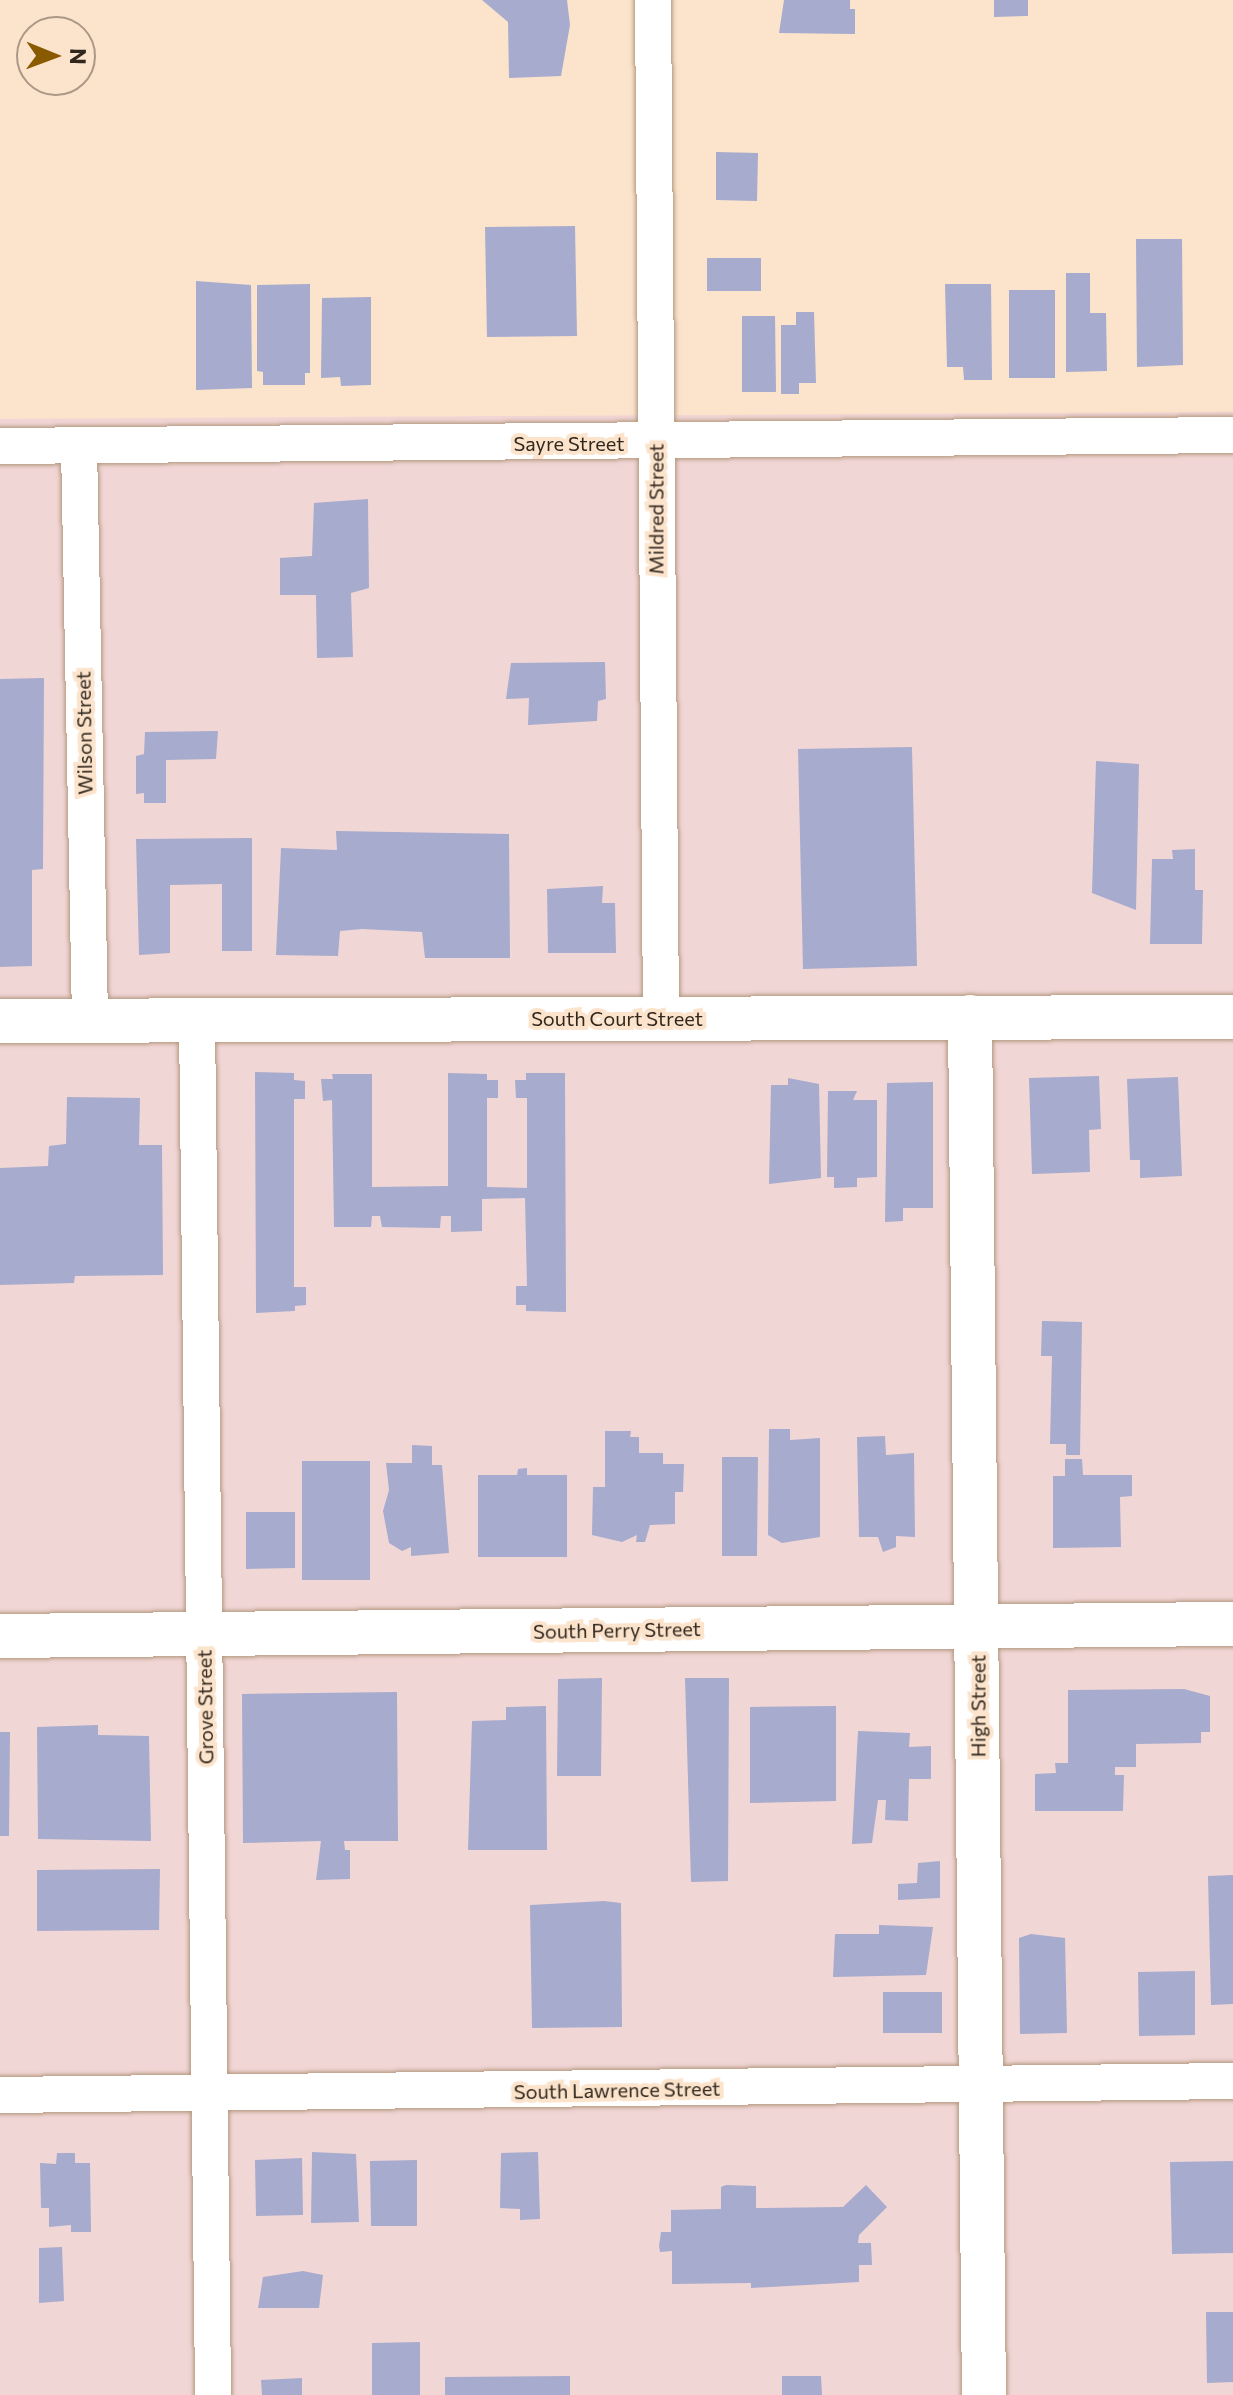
<!DOCTYPE html>
<html>
<head>
<meta charset="utf-8">
<style>
  body { margin:0 }
  #map { position:relative; width:1233px; height:2395px; overflow:hidden; background:#fbe3cc; font-family:Commissioner,sans-serif }
  div>[style] { position:absolute }
  .commercial>* { inset:0; background:#f1d6d6 }
  .building>* { inset:0; background:#a7abcd }
  .roads { filter:drop-shadow(0 0 2px #b4987e) drop-shadow(0 0 2px #b4987e) }
  .minor>* { height:36px; margin:-18px; padding:0 18px; transform-origin:18px; border-radius:18px; background:#fff }
  .major>* { height:44px; margin:-22px; padding:0 22px; transform-origin:22px; border-radius:22px; background:#fff }
  span { translate:-50% -50%; white-space:nowrap; text-align:center; line-height:1.15; -webkit-text-stroke:8px #fbe3cc; paint-order:stroke }
  .street-label { font-size:20px; color:#32271d }
  .north { position:absolute; left:16px; top:16px; width:80px; height:80px; box-sizing:border-box; background:#fbe3cc; border:2px solid #ab9886; border-radius:50%; rotate:91deg; font-size:22px; font-weight:700; line-height:32px; text-align:center; color:#32271d }
  .north::after { content:''; display:block; margin:auto; width:28px; height:36px; background:#895a00; clip-path:polygon(50% 0,100% 100%,50% 72%,0 100%) }
</style>
</head>
<body>
<div id="map">
  <div class="commercial">
    <i style="clip-path:polygon(1233px 412px,1233px 2395px,0 2395px,0 419px)"></i>
  </div>
  <div class="building">
    <i style="clip-path:polygon(482px 0,567px 0,570px 25px,561px 76px,509px 78px,508px 22px)"></i>
    <i style="clip-path:polygon(784px 0,850px 0,850px 9px,855px 9px,855px 34px,779px 33px)"></i>
    <i style="clip-path:polygon(994px 0,1028px 0,1028px 16px,994px 17px)"></i>
    <i style="clip-path:polygon(716px 152px,758px 153px,757px 201px,716px 200px)"></i>
    <i style="clip-path:polygon(575px 226px,577px 336px,487px 337px,485px 227px)"></i>
    <i style="clip-path:polygon(1136px 239px,1182px 239px,1183px 365px,1137px 367px)"></i>
    <i style="clip-path:polygon(707px 258px,761px 258px,761px 291px,707px 291px)"></i>
    <i style="clip-path:polygon(1066px 273px,1090px 273px,1090px 313px,1106px 313px,1107px 371px,1066px 372px)"></i>
    <i style="clip-path:polygon(196px 281px,251px 285px,252px 388px,196px 390px)"></i>
    <i style="clip-path:polygon(310px 284px,310px 373px,305px 373px,305px 385px,263px 385px,263px 372px,257px 371px,257px 285px)"></i>
    <i style="clip-path:polygon(945px 284px,991px 284px,992px 380px,964px 380px,963px 367px,947px 367px)"></i>
    <i style="clip-path:polygon(1009px 290px,1055px 290px,1055px 378px,1009px 378px)"></i>
    <i style="clip-path:polygon(371px 297px,371px 385px,341px 386px,340px 377px,321px 378px,322px 298px)"></i>
    <i style="clip-path:polygon(796px 312px,814px 312px,816px 383px,799px 383px,799px 394px,781px 394px,781px 325px,796px 325px)"></i>
    <i style="clip-path:polygon(742px 316px,775px 316px,776px 392px,742px 392px)"></i>
    <i style="clip-path:polygon(368px 499px,369px 588px,351px 593px,353px 657px,317px 658px,316px 595px,280px 595px,280px 558px,312px 556px,314px 503px)"></i>
    <i style="clip-path:polygon(605px 662px,606px 699px,598px 701px,597px 721px,528px 725px,529px 698px,506px 699px,511px 663px)"></i>
    <i style="clip-path:polygon(44px 678px,43px 869px,32px 870px,32px 966px,0 967px,0 679px)"></i>
    <i style="clip-path:polygon(218px 731px,216px 759px,166px 760px,166px 803px,144px 803px,144px 793px,136px 794px,136px 756px,144px 754px,145px 732px)"></i>
    <i style="clip-path:polygon(912px 747px,917px 966px,803px 969px,798px 749px)"></i>
    <i style="clip-path:polygon(1096px 761px,1139px 764px,1136px 910px,1092px 893px)"></i>
    <i style="clip-path:polygon(336px 831px,509px 834px,510px 958px,425px 958px,422px 932px,362px 929px,340px 931px,338px 956px,276px 955px,281px 848px,337px 850px)"></i>
    <i style="clip-path:polygon(252px 838px,252px 951px,222px 951px,222px 884px,170px 885px,170px 953px,139px 955px,136px 839px)"></i>
    <i style="clip-path:polygon(1195px 849px,1195px 890px,1203px 890px,1202px 944px,1150px 944px,1152px 859px,1173px 859px,1172px 850px)"></i>
    <i style="clip-path:polygon(603px 886px,602px 903px,615px 903px,616px 953px,548px 953px,547px 889px)"></i>
    <i style="clip-path:polygon(255px 1072px,294px 1073px,294px 1080px,305px 1081px,305px 1099px,294px 1099px,294px 1287px,306px 1287px,306px 1305px,295px 1306px,295px 1311px,256px 1313px)"></i>
    <i style="clip-path:polygon(448px 1073px,487px 1074px,487px 1080px,498px 1080px,498px 1098px,487px 1098px,487px 1187px,527px 1188px,527px 1098px,516px 1098px,515px 1080px,526px 1080px,526px 1073px,565px 1073px,566px 1312px,526px 1311px,526px 1305px,516px 1305px,516px 1286px,527px 1286px,525px 1198px,482px 1199px,482px 1231px,451px 1232px,451px 1216px,441px 1216px,440px 1228px,382px 1227px,380px 1216px,372px 1216px,371px 1227px,334px 1227px,332px 1100px,323px 1101px,321px 1079px,333px 1079px,332px 1074px,372px 1074px,372px 1187px,448px 1186px)"></i>
    <i style="clip-path:polygon(1099px 1076px,1101px 1129px,1089px 1130px,1090px 1172px,1032px 1174px,1029px 1078px)"></i>
    <i style="clip-path:polygon(1178px 1077px,1182px 1176px,1140px 1178px,1140px 1160px,1130px 1160px,1127px 1079px)"></i>
    <i style="clip-path:polygon(788px 1078px,819px 1084px,821px 1178px,769px 1184px,771px 1085px,788px 1085px)"></i>
    <i style="clip-path:polygon(933px 1082px,933px 1208px,903px 1208px,903px 1221px,885px 1222px,887px 1083px)"></i>
    <i style="clip-path:polygon(828px 1091px,857px 1091px,853px 1100px,877px 1100px,877px 1177px,857px 1178px,857px 1187px,834px 1188px,834px 1177px,827px 1177px)"></i>
    <i style="clip-path:polygon(67px 1097px,140px 1098px,139px 1145px,162px 1145px,163px 1275px,75px 1276px,74px 1283px,0 1285px,0 1168px,48px 1166px,49px 1146px,66px 1144px)"></i>
    <i style="clip-path:polygon(1042px 1321px,1082px 1322px,1080px 1455px,1066px 1455px,1066px 1444px,1050px 1444px,1052px 1356px,1041px 1356px)"></i>
    <i style="clip-path:polygon(769px 1429px,790px 1429px,790px 1440px,820px 1438px,820px 1537px,782px 1543px,768px 1535px)"></i>
    <i style="clip-path:polygon(605px 1431px,631px 1431px,630px 1437px,639px 1437px,639px 1453px,663px 1453px,663px 1464px,684px 1464px,683px 1492px,675px 1492px,675px 1524px,650px 1525px,645px 1542px,636px 1542px,637px 1535px,622px 1542px,592px 1535px,593px 1487px,605px 1487px)"></i>
    <i style="clip-path:polygon(885px 1436px,886px 1455px,914px 1453px,915px 1537px,896px 1536px,896px 1547px,883px 1552px,878px 1537px,859px 1537px,857px 1437px)"></i>
    <i style="clip-path:polygon(412px 1445px,432px 1446px,432px 1465px,442px 1465px,449px 1553px,411px 1556px,411px 1547px,402px 1551px,389px 1543px,383px 1511px,389px 1490px,386px 1463px,412px 1463px)"></i>
    <i style="clip-path:polygon(722px 1457px,758px 1457px,757px 1556px,722px 1556px)"></i>
    <i style="clip-path:polygon(1065px 1459px,1082px 1459px,1083px 1475px,1132px 1475px,1132px 1496px,1120px 1497px,1121px 1547px,1053px 1548px,1053px 1476px,1065px 1476px)"></i>
    <i style="clip-path:polygon(302px 1461px,370px 1461px,370px 1580px,302px 1580px)"></i>
    <i style="clip-path:polygon(527px 1468px,527px 1475px,567px 1475px,567px 1557px,478px 1557px,478px 1475px,517px 1475px,518px 1469px)"></i>
    <i style="clip-path:polygon(246px 1512px,295px 1512px,295px 1568px,246px 1569px)"></i>
    <i style="clip-path:polygon(602px 1678px,601px 1776px,557px 1776px,558px 1679px)"></i>
    <i style="clip-path:polygon(685px 1678px,729px 1678px,728px 1881px,691px 1882px)"></i>
    <i style="clip-path:polygon(1184px 1689px,1210px 1696px,1210px 1732px,1201px 1732px,1201px 1743px,1136px 1744px,1136px 1767px,1115px 1767px,1115px 1775px,1124px 1775px,1123px 1811px,1035px 1811px,1035px 1774px,1056px 1773px,1055px 1763px,1068px 1763px,1068px 1690px)"></i>
    <i style="clip-path:polygon(397px 1692px,398px 1841px,344px 1841px,345px 1850px,350px 1850px,350px 1879px,316px 1880px,321px 1841px,243px 1843px,242px 1694px)"></i>
    <i style="clip-path:polygon(546px 1706px,547px 1850px,468px 1850px,472px 1721px,506px 1720px,506px 1707px)"></i>
    <i style="clip-path:polygon(836px 1706px,836px 1801px,750px 1803px,750px 1707px)"></i>
    <i style="clip-path:polygon(98px 1725px,98px 1735px,149px 1736px,151px 1841px,38px 1839px,37px 1727px)"></i>
    <i style="clip-path:polygon(858px 1731px,910px 1733px,909px 1747px,931px 1746px,931px 1779px,909px 1779px,908px 1821px,885px 1820px,886px 1800px,878px 1800px,872px 1843px,852px 1844px)"></i>
    <i style="clip-path:polygon(0 1732px,10px 1732px,9px 1836px,0 1836px)"></i>
    <i style="clip-path:polygon(940px 1861px,940px 1898px,898px 1900px,898px 1884px,917px 1883px,918px 1863px)"></i>
    <i style="clip-path:polygon(160px 1869px,159px 1930px,37px 1931px,37px 1870px)"></i>
    <i style="clip-path:polygon(1233px 1875px,1233px 2004px,1211px 2005px,1208px 1876px)"></i>
    <i style="clip-path:polygon(604px 1901px,621px 1903px,622px 2027px,532px 2028px,530px 1905px)"></i>
    <i style="clip-path:polygon(879px 1925px,933px 1927px,926px 1975px,833px 1977px,835px 1934px,879px 1934px)"></i>
    <i style="clip-path:polygon(1031px 1934px,1065px 1938px,1067px 2033px,1020px 2034px,1019px 1938px)"></i>
    <i style="clip-path:polygon(1195px 1971px,1195px 2035px,1139px 2036px,1138px 1972px)"></i>
    <i style="clip-path:polygon(883px 1992px,942px 1992px,942px 2033px,883px 2033px)"></i>
    <i style="clip-path:polygon(312px 2152px,356px 2154px,359px 2222px,311px 2223px)"></i>
    <i style="clip-path:polygon(538px 2152px,540px 2219px,520px 2220px,520px 2209px,500px 2208px,501px 2153px)"></i>
    <i style="clip-path:polygon(57px 2153px,75px 2153px,75px 2163px,90px 2163px,91px 2232px,71px 2232px,71px 2225px,49px 2227px,49px 2208px,41px 2208px,40px 2163px,56px 2164px)"></i>
    <i style="clip-path:polygon(302px 2158px,303px 2215px,256px 2216px,255px 2160px)"></i>
    <i style="clip-path:polygon(417px 2160px,417px 2226px,371px 2226px,370px 2161px)"></i>
    <i style="clip-path:polygon(1233px 2161px,1233px 2253px,1172px 2254px,1170px 2162px)"></i>
    <i style="clip-path:polygon(726px 2185px,756px 2186px,756px 2208px,843px 2207px,866px 2185px,887px 2207px,859px 2235px,858px 2243px,871px 2243px,872px 2265px,859px 2265px,859px 2282px,751px 2288px,751px 2283px,672px 2284px,672px 2251px,660px 2252px,659px 2246px,661px 2232px,671px 2232px,671px 2210px,721px 2209px,721px 2187px)"></i>
    <i style="clip-path:polygon(62px 2247px,64px 2301px,39px 2303px,39px 2248px)"></i>
    <i style="clip-path:polygon(303px 2271px,323px 2275px,319px 2308px,258px 2308px,263px 2277px)"></i>
    <i style="clip-path:polygon(1206px 2312px,1233px 2312px,1233px 2382px,1207px 2383px)"></i>
    <i style="clip-path:polygon(420px 2342px,420px 2395px,372px 2395px,372px 2343px)"></i>
    <i style="clip-path:polygon(570px 2376px,570px 2395px,445px 2395px,445px 2377px)"></i>
    <i style="clip-path:polygon(782px 2376px,821px 2376px,822px 2395px,782px 2395px)"></i>
    <i style="clip-path:polygon(302px 2378px,302px 2395px,262px 2395px,261px 2380px)"></i>
  </div>
  <div class="roads">
    <div class="minor">
      <i style="left:653px;top:0;width:1018px;rotate:89.55deg"></i>
      <i style="left:0;top:446px;width:1233px;rotate:-0.51deg"></i>
      <i style="left:79px;top:446px;width:574px;rotate:88.9deg"></i>
      <i style="left:197px;top:1020px;width:1375px;rotate:89.33deg"></i>
      <i style="left:0;top:2095px;width:1233px;rotate:-0.65deg"></i>
    </div>
    <div class="major">
      <i style="left:970px;top:1017px;width:1378px;rotate:89.42deg"></i>
      <i style="left:0;top:1021px;width:1233px;rotate:-0.19deg"></i>
      <i style="left:0;top:1636px;width:1233px;rotate:-0.56deg"></i>
    </div>
  </div>
  <div class="street-label">
    <span style="left:569px;top:443px">Sayre Street</span>
    <span style="left:656px;top:509px;rotate:-90deg">Mildred Street</span>
    <span style="left:84px;top:733px;rotate:-91deg">Wilson Street</span>
    <span style="left:617px;top:1018px">South Court Street</span>
    <span style="left:617px;top:1630px;rotate:-1deg">South Perry Street</span>
    <span style="left:978px;top:1706px;rotate:-90deg">High Street</span>
    <span style="left:205px;top:1707px;rotate:-91deg">Grove Street</span>
    <span style="left:617px;top:2090px;rotate:-1deg">South Lawrence Street</span>
  </div>
  <div class="north">N</div>
</div>
</body>
</html>
